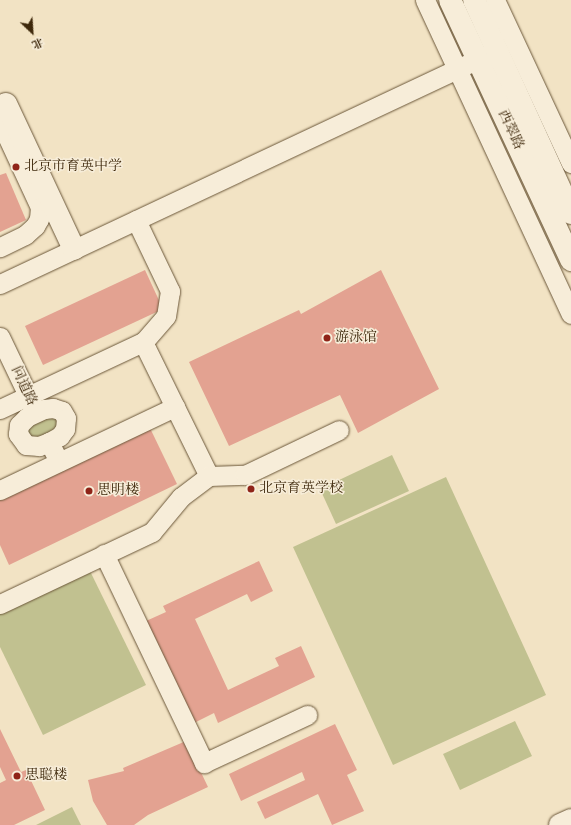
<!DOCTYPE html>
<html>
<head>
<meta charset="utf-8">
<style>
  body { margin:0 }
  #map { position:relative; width:571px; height:825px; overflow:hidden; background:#f2e3c4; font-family:"Sorts Mill Goudy","Noto Serif SC",serif }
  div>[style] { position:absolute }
  .green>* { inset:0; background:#c1c190 }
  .building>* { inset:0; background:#e3a291 }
  .roads { filter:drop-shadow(0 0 1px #6b5739) drop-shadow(0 0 1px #6b5739) }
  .street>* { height:19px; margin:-9.5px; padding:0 9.5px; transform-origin:9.5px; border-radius:9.5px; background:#f7edd9 }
  .secondary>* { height:22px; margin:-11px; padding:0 11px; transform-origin:11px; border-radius:11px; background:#f7edd9 }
  .dots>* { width:11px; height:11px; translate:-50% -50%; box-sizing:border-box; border:2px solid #f7edd9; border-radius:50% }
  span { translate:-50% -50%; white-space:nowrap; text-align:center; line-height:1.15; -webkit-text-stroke:3px #f7edd9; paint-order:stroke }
  .street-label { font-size:14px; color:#3e280b }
  .poi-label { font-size:14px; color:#3e280b }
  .left { translate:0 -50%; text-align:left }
  .north { position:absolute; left:12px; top:12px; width:40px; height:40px; -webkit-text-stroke:3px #f7edd9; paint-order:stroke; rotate:155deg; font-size:11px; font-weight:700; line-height:16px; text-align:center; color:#3e280b }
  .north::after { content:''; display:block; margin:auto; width:14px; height:18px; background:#3e280b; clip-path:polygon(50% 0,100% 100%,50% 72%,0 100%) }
</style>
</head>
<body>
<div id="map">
  <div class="green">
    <i style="clip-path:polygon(41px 412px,65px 422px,36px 444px,20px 427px)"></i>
    <i style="clip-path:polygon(392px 455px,409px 491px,336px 524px,320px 489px)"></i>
    <i style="clip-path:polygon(446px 477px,546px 695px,393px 765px,293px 547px)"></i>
    <i style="clip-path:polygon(88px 567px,146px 685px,43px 735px,0 647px,0 609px)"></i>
    <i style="clip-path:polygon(515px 721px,532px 756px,460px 790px,443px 754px)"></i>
    <i style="clip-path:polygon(72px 807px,81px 825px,36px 825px)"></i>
  </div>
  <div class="building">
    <i style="clip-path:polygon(6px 173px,26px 220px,0 232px,0 175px)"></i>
    <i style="clip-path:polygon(145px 270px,163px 309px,43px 365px,25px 326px)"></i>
    <i style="clip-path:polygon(381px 270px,439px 389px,358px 433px,340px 395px,229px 446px,189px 362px,299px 310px,301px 314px)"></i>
    <i style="clip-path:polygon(149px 426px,177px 484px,9px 565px,0 545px,0 498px)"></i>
    <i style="clip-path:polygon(259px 561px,273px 591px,251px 602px,247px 594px,195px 619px,228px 690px,279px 666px,275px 658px,301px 646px,315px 677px,218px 723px,214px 713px,194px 723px,146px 621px,166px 612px,163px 606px)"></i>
    <i style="clip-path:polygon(335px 724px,357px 770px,347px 775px,364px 811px,332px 825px,318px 794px,265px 819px,257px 802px,305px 780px,302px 772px,241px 801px,229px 774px)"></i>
    <i style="clip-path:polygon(0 729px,21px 772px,26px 770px,45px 810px,14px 825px,0 825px,0 783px,6px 780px,0 767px)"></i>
    <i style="clip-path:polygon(186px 741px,208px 787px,148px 815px,134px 825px,107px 825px,93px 801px,88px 780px,124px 771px,123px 768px)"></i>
  </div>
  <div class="roads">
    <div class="street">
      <i style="left:425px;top:0;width:346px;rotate:65.1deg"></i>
      <i style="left:495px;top:0;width:180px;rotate:65deg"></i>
      <i style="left:0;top:121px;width:95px;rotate:65.1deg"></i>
      <i style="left:40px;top:207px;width:12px;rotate:95deg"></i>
      <i style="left:39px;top:219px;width:8px;rotate:120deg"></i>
      <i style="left:35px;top:226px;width:13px;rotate:138deg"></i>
      <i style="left:25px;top:235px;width:28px;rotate:154deg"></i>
      <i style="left:136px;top:220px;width:79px;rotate:64.4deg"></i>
      <i style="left:170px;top:291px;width:25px;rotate:99deg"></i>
      <i style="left:166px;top:316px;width:35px;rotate:131deg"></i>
      <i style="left:0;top:284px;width:543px;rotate:-25.2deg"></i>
      <i style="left:0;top:337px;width:76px;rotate:64.4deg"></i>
      <i style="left:0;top:409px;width:158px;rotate:-25.1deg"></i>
      <i style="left:143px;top:342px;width:149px;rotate:63.8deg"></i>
      <i style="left:49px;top:442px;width:11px;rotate:158deg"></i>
      <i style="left:39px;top:446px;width:13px;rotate:-176deg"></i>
      <i style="left:26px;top:445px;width:14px;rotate:-126deg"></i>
      <i style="left:18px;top:434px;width:9px;rotate:-84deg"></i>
      <i style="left:19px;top:425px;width:11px;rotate:-45deg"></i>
      <i style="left:27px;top:417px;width:19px;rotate:-25deg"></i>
      <i style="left:44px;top:409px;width:9px;rotate:-6deg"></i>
      <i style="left:53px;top:408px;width:9px;rotate:18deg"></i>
      <i style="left:62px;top:411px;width:8px;rotate:60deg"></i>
      <i style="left:66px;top:418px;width:11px;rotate:95deg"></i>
      <i style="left:65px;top:429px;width:9px;rotate:126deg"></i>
      <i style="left:60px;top:436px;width:13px;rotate:151deg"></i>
      <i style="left:49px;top:442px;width:22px;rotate:63deg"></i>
      <i style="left:0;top:490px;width:194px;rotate:-25.4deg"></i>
      <i style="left:104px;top:554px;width:232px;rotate:64.4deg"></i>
      <i style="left:204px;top:763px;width:114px;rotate:-25deg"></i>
      <i style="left:0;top:604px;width:168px;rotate:-25.3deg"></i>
      <i style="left:152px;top:532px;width:45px;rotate:-50.4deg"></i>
      <i style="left:181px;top:497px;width:35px;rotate:-37deg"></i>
      <i style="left:209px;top:476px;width:36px;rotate:-2deg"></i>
      <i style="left:245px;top:475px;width:104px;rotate:-25.6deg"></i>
    </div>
    <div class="secondary">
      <i style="left:450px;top:0;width:287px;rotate:65deg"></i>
      <i style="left:474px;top:0;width:234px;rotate:65.5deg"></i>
      <i style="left:6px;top:104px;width:160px;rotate:64.9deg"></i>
      <i style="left:560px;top:825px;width:12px;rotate:-24deg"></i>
    </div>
  </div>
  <div class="dots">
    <i style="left:16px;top:167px;background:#8f2418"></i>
    <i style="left:327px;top:338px;background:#8f2418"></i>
    <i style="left:251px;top:489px;background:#8f2418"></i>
    <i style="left:89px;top:491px;background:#8f2418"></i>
    <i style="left:17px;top:776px;background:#8f2418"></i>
  </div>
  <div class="street-label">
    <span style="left:510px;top:130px;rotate:65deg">西翠路</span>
    <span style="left:23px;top:386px;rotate:65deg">问道路</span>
  </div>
  <div class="poi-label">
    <span class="left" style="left:24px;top:167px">北京市育英中学</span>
    <span class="left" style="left:335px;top:338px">游泳馆</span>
    <span class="left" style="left:259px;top:489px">北京育英学校</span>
    <span class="left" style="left:97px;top:491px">思明楼</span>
    <span class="left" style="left:25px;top:776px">思聪楼</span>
  </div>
  <div class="north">北</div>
</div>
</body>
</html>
